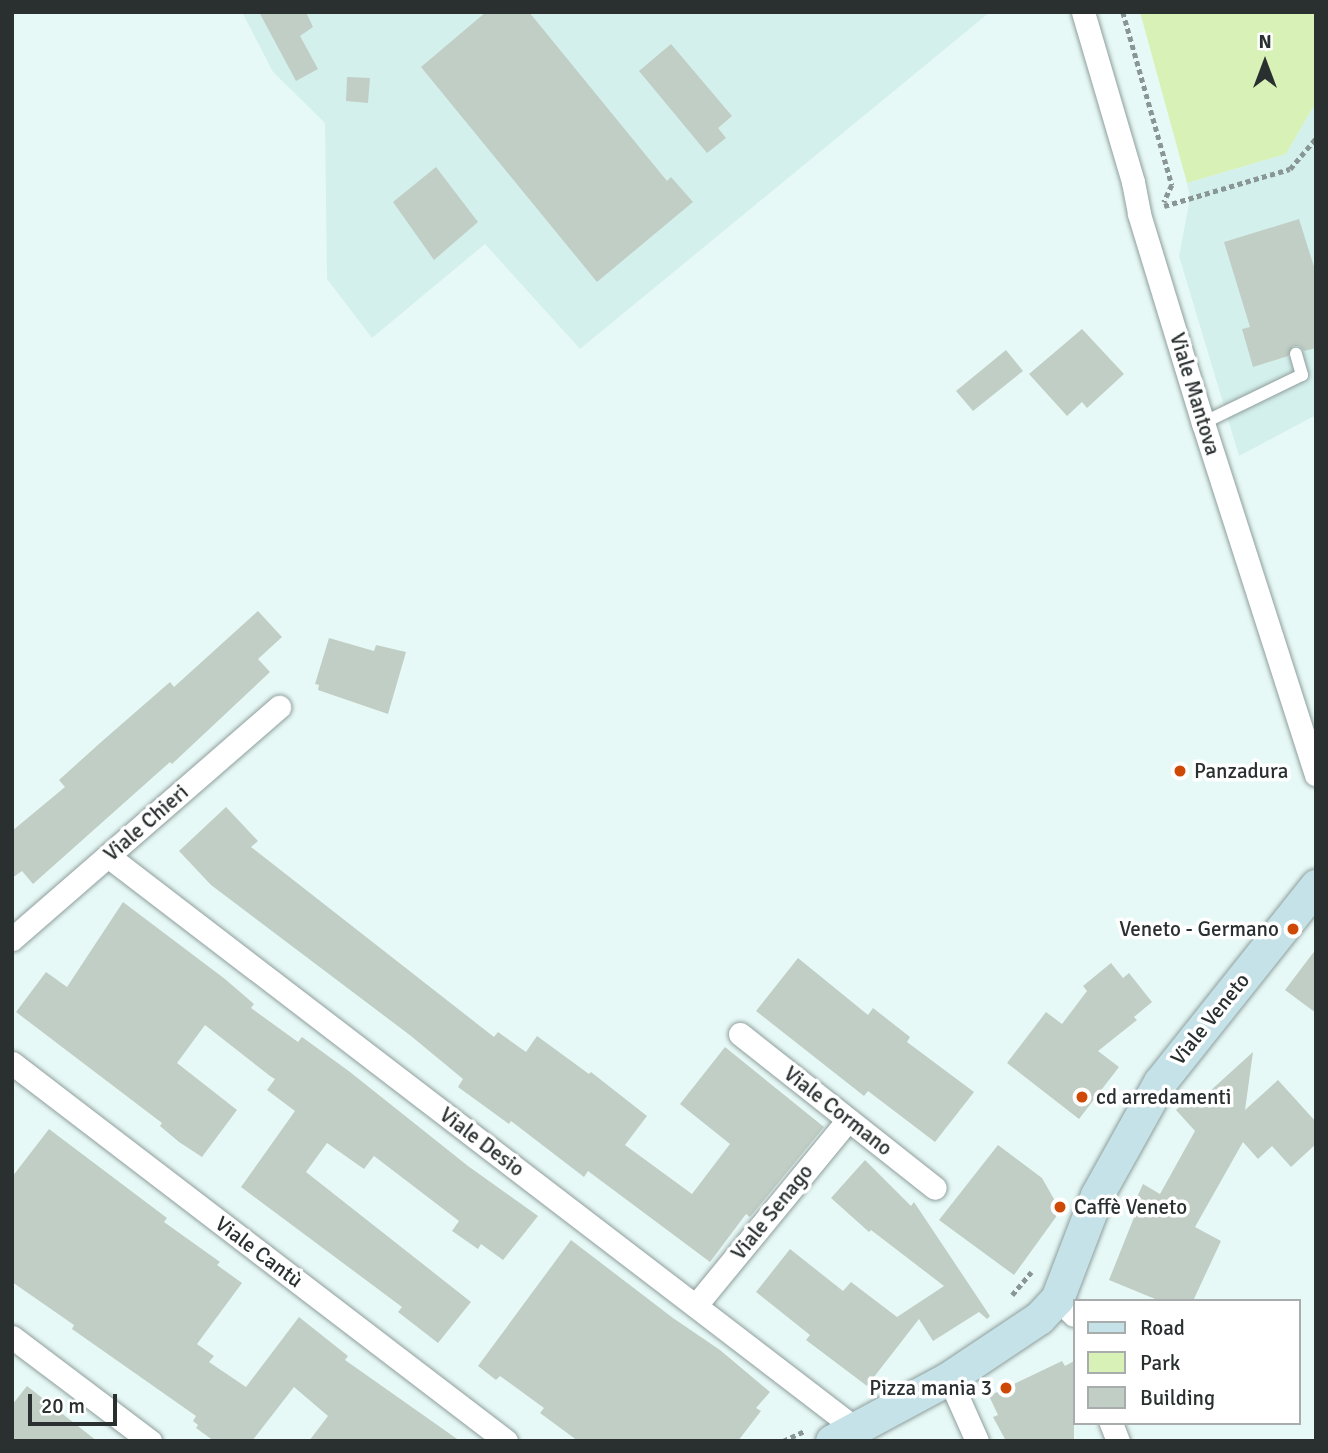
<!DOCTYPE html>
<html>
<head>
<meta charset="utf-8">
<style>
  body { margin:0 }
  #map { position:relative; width:1328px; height:1453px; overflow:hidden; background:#e7f9f6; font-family:Signika,sans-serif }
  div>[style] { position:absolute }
  .built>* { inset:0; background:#d4f0ec }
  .green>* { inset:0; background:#d7f1b7 }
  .building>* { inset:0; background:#c1cec5 }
  .path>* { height:4.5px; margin-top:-2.25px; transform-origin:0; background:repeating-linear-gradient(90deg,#899694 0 5px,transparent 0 8.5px) }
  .roads { filter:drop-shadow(0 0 2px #8e9e9c) drop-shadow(0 0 2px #8e9e9c) }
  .lane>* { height:12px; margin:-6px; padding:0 6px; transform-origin:6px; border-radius:6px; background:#fff }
  .street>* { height:23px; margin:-11.5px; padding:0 11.5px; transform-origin:11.5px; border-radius:11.5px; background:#fff }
  .secondary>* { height:33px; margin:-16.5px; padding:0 16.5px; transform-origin:16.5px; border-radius:16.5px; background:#c4e2e8 }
  .dots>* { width:19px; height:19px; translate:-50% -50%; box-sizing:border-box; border:4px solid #fff; border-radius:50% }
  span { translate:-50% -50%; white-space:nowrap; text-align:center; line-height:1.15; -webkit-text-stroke:7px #fff; paint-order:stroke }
  .street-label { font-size:21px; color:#29302f }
  .poi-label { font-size:21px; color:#29302f }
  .left { translate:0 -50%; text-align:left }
  .right { translate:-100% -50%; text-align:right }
  .frame { position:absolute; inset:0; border:14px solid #29302f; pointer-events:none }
  .legend { position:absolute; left:1073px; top:1299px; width:228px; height:126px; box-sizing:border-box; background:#fff; border:2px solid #a9acac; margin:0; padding:9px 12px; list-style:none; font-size:21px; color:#29302f }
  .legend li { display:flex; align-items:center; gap:14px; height:35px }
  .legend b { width:35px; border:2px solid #a9acac }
  .north { position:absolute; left:1230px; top:28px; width:70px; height:70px; -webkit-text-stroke:5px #fff; paint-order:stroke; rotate:0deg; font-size:19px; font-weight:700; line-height:28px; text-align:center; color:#29302f }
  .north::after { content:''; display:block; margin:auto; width:24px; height:32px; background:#29302f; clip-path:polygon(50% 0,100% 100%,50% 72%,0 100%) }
  .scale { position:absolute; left:28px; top:1394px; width:89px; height:32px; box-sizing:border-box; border:4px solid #29302f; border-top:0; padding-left:9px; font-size:21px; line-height:24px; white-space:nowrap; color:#29302f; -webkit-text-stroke:5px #fff; paint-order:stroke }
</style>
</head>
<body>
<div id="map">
  <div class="built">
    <i style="clip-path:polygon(242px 12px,990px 12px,580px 349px,485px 244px,372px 338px,327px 279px,325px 123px,273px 72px)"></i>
    <i style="clip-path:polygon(1316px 102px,1316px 415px,1239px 456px,1179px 256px,1190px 198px,1187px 183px,1286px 154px)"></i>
  </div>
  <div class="green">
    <i style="clip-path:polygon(1140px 12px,1316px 12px,1316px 102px,1286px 154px,1187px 183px)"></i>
  </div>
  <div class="building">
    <i style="clip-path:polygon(259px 12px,306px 12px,313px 27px,300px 36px,318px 69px,296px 81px)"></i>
    <i style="clip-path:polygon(486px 12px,529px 12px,667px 181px,671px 177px,693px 202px,597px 282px,421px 67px)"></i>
    <i style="clip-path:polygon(671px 44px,732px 116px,718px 128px,726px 138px,707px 153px,639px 71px)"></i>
    <i style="clip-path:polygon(347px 77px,370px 78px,368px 103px,346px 101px)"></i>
    <i style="clip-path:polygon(436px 167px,478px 222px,434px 260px,393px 202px)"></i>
    <i style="clip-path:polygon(1299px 219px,1316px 273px,1316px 348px,1304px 351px,1299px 346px,1293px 346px,1288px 356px,1253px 367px,1242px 329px,1250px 327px,1224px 242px)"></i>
    <i style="clip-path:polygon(1082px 329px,1124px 374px,1087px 408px,1082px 402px,1067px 416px,1029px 374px)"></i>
    <i style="clip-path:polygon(1006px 350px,1023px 371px,973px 411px,956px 391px)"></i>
    <i style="clip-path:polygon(258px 611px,282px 637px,258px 659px,270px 672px,172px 764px,170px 762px,33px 884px,22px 871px,12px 878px,12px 831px,65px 787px,59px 780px,100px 743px,170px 682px,174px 687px)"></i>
    <i style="clip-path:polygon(329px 638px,374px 651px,376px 645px,406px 652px,388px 714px,318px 690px,319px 685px,315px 684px)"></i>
    <i style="clip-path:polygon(226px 807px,258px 841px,251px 847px,494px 1037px,498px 1032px,526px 1052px,537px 1036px,589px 1074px,591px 1072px,647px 1116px,625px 1145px,692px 1194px,730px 1144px,680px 1104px,725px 1047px,824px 1127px,750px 1217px,746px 1214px,710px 1262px,588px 1171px,584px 1177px,511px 1121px,509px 1124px,458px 1087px,463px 1079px,411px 1036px,211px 885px,179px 851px)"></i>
    <i style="clip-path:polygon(123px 902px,225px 979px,254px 1004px,251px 1008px,298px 1042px,302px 1037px,350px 1072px,468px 1166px,538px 1216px,503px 1260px,481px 1244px,478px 1249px,452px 1231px,459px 1221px,374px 1156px,364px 1169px,327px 1143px,306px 1172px,471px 1302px,438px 1343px,398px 1312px,402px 1307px,241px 1187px,295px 1111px,267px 1090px,275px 1079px,270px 1076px,205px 1025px,177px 1063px,237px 1110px,202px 1157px,179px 1142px,160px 1126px,162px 1123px,16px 1012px,46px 972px,67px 987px)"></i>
    <i style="clip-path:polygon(1316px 949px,1316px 1013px,1285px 990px)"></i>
    <i style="clip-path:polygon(798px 958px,868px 1015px,873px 1008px,910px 1037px,907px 1042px,974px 1092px,935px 1142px,868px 1091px,864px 1096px,756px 1011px)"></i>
    <i style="clip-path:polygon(1111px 963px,1123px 978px,1129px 973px,1152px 1002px,1134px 1017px,1137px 1020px,1098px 1051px,1119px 1067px,1079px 1119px,1007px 1063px,1046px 1012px,1062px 1024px,1087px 991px,1083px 986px)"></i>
    <i style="clip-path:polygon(1253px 1052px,1245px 1110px,1278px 1080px,1316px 1122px,1316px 1144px,1291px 1167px,1272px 1146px,1258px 1159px,1243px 1142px,1195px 1227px,1221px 1241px,1193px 1301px,1160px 1301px,1109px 1280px,1137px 1210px,1132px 1208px,1143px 1184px,1160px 1194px,1195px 1131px,1176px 1110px,1194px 1094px,1200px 1100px)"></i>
    <i style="clip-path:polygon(49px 1129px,167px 1218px,164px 1222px,220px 1262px,217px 1265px,242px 1283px,197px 1344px,214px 1356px,209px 1362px,246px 1387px,299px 1317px,348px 1356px,345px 1360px,460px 1441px,309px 1441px,328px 1416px,294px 1387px,252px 1441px,214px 1441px,196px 1428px,198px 1425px,193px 1421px,196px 1416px,72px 1329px,74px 1325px,12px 1282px,12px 1177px)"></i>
    <i style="clip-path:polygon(998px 1145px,1042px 1178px,1054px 1199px,1056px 1217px,1014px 1275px,939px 1220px)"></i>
    <i style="clip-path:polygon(865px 1160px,911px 1206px,914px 1202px,990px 1316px,987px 1319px,979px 1312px,933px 1341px,919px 1319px,867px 1386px,806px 1340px,810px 1335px,756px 1292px,790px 1249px,843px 1291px,851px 1282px,897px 1317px,944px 1286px,871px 1230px,869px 1232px,831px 1198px)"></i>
    <i style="clip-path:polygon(571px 1240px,673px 1318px,720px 1350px,770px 1392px,756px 1408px,761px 1411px,738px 1441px,578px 1441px,540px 1413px,544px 1408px,500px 1376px,496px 1380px,478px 1366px)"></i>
    <i style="clip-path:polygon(1062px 1361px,1065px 1366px,1074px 1361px,1074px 1441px,1006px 1441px,993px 1417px,998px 1415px,989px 1396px)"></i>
    <i style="clip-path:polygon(27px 1386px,97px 1441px,12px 1441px,12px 1405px)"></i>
  </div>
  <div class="path">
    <i style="left:1123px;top:12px;width:180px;rotate:74.2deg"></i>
    <i style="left:1172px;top:185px;width:19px;rotate:115deg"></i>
    <i style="left:1164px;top:206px;width:131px;rotate:-16.4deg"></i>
    <i style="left:1290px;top:169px;width:40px;rotate:-50deg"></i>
    <i style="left:1012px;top:1295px;width:30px;rotate:-50deg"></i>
    <i style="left:783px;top:1441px;width:23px;rotate:-25deg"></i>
  </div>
  <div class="roads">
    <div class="lane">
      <i style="left:1203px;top:423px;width:110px;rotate:-25.9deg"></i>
      <i style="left:1302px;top:375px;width:22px;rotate:-106deg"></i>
    </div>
    <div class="street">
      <i style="left:1083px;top:12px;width:177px;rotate:73.6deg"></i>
      <i style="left:1133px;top:182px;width:33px;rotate:79deg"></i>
      <i style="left:1139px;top:214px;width:219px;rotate:73deg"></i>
      <i style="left:1203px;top:423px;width:369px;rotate:72.2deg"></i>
      <i style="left:108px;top:856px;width:942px;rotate:37.45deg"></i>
      <i style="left:12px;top:939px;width:354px;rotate:-41deg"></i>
      <i style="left:740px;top:1034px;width:248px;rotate:38.3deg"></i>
      <i style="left:12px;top:1063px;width:622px;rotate:37.42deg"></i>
      <i style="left:1057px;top:1299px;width:23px;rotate:43deg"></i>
      <i style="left:696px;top:1305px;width:239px;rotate:-50.6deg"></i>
      <i style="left:12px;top:1337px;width:173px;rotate:37deg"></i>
      <i style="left:949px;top:1378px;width:69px;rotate:66deg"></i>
      <i style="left:1111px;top:1423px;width:19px;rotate:69deg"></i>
    </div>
    <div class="secondary">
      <i style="left:832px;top:1441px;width:133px;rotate:-28.3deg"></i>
      <i style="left:949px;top:1378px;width:108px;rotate:-33.7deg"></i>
      <i style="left:1039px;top:1318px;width:26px;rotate:-47deg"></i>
      <i style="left:1057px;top:1299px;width:111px;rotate:-69deg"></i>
      <i style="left:1097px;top:1195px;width:129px;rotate:-60.9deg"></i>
      <i style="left:1160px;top:1082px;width:251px;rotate:-51.5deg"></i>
    </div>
  </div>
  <div class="dots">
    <i style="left:1180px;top:771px;background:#cf4906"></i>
    <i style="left:1293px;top:929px;background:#cf4906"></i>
    <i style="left:1082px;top:1097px;background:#cf4906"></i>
    <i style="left:1060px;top:1207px;background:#cf4906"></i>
    <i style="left:1006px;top:1388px;background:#cf4906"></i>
  </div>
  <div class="street-label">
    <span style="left:1195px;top:394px;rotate:73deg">Viale Mantova</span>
    <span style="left:146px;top:823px;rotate:-41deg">Viale Chieri</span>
    <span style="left:1210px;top:1019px;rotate:-51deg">Viale Veneto</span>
    <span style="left:838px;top:1111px;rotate:38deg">Viale Cormano</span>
    <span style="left:482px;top:1142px;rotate:37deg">Viale Desio</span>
    <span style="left:772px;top:1212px;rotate:-51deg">Viale Senago</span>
    <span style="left:259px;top:1252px;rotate:37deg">Viale Cantù</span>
  </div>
  <div class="poi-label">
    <span class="left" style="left:1194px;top:771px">Panzadura</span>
    <span class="right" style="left:1279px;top:929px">Veneto - Germano</span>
    <span class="left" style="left:1096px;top:1097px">cd arredamenti</span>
    <span class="left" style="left:1074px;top:1207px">Caffè Veneto</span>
    <span class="right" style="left:992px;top:1388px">Pizza mania 3</span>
  </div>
  <div class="frame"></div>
  <ul class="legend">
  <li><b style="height:9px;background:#c4e2e8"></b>Road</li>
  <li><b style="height:19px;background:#d7f1b7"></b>Park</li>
  <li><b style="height:19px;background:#c1cec5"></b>Building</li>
  </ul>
  <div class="north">N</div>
  <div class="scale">20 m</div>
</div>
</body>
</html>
